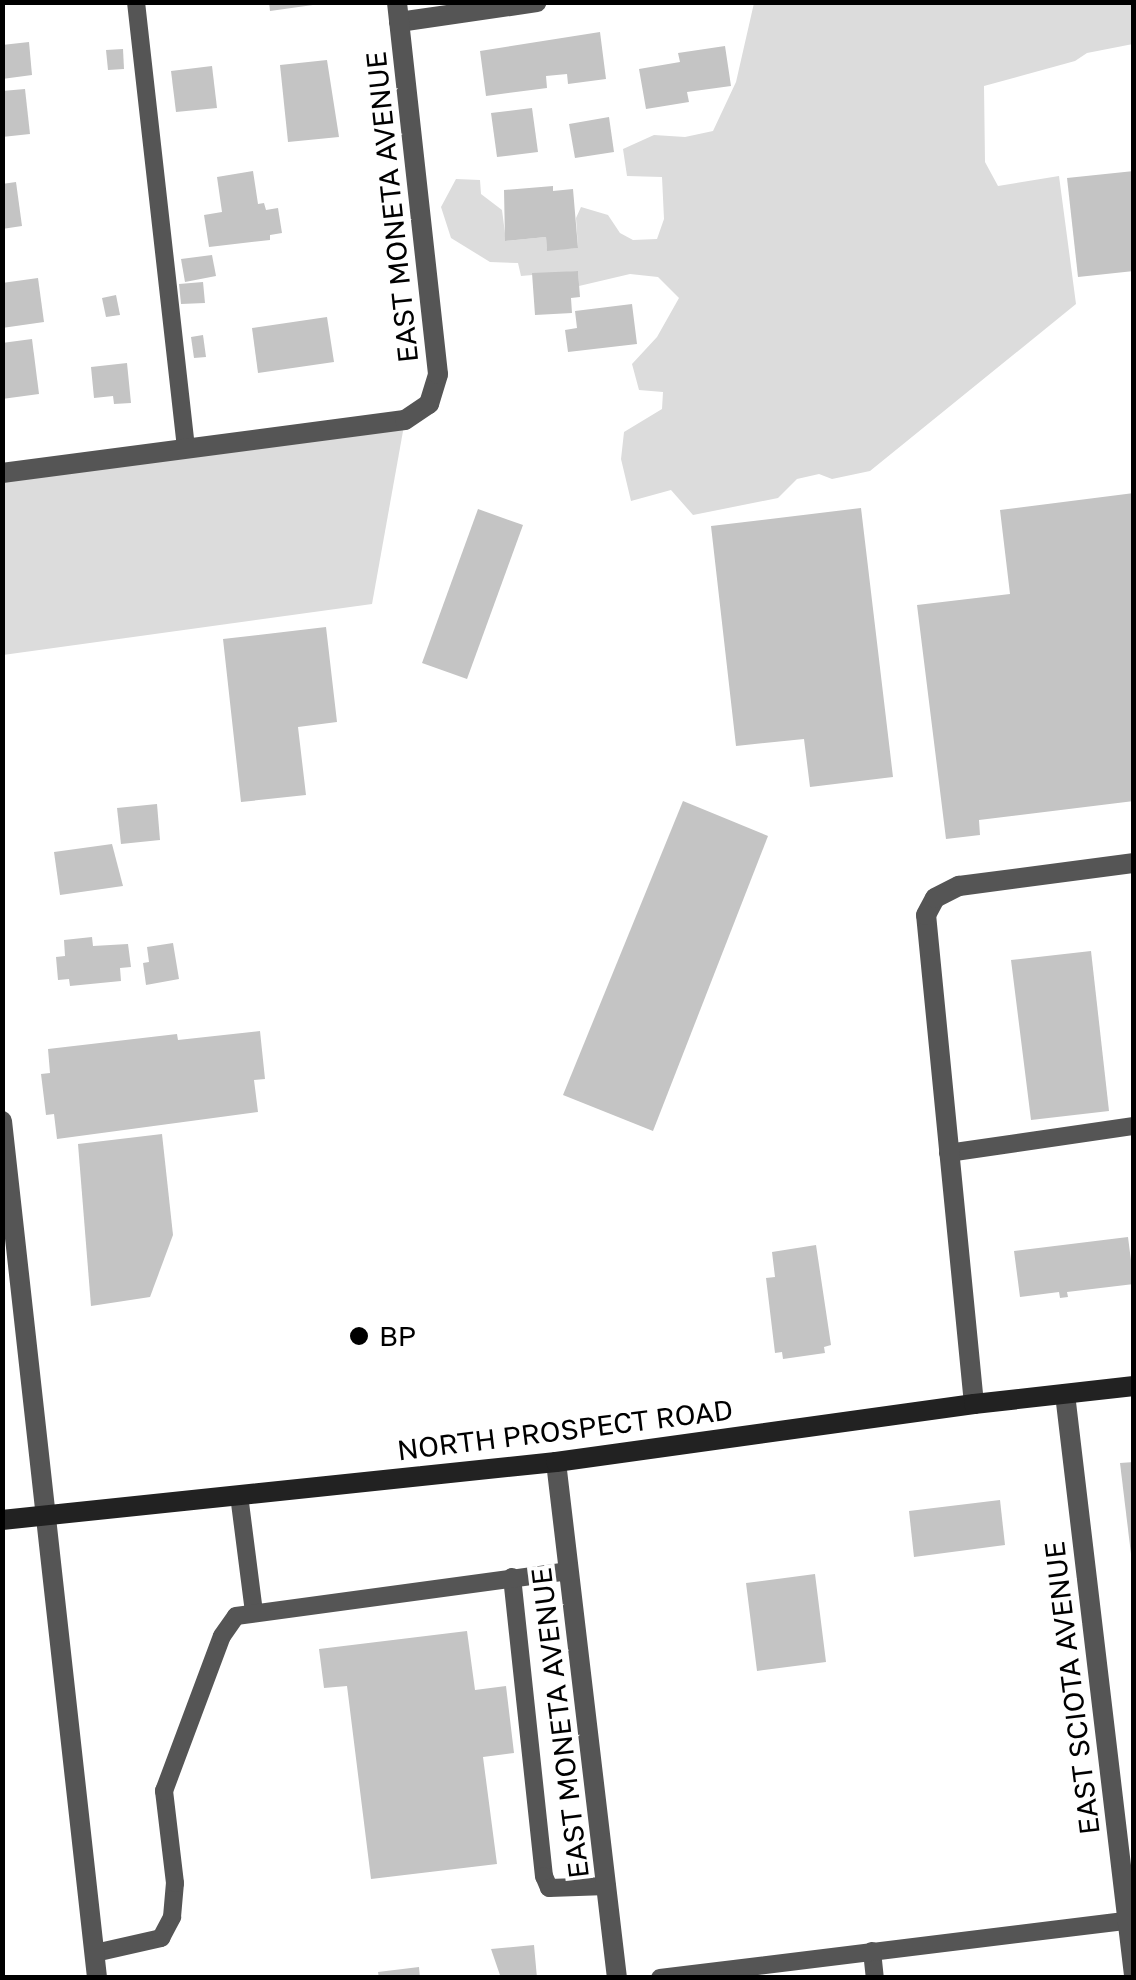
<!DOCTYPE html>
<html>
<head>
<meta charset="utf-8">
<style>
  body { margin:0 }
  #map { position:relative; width:1136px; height:1980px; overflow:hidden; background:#fff; font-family:"Golos Text",sans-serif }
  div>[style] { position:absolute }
  .green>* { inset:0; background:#dcdcdc }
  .building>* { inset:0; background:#c4c4c4 }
  .lane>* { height:18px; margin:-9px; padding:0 9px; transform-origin:9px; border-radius:9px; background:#555 }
  .street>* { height:20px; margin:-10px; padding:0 10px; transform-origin:10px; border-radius:10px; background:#555 }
  .secondary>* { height:20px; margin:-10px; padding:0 10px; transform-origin:10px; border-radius:10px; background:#222 }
  .dots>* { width:28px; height:28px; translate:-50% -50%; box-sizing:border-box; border:5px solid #fff; border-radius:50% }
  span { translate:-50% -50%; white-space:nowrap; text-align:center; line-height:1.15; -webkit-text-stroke:8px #fff; paint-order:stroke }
  .street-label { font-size:28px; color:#000 }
  .poi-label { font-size:28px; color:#000 }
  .left { translate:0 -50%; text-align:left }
  .frame { position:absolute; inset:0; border:5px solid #000; pointer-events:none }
</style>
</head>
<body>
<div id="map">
  <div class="green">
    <i style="clip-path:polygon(754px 3px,1133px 3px,1133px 44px,1087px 53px,1075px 61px,984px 86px,985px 162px,998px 186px,1059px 176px,1076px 304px,870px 471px,832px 479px,819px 474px,797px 479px,778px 498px,693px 515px,671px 490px,631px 501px,621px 459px,624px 432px,662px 409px,663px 392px,639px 390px,632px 364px,657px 337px,679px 298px,658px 277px,630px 274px,579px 286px,578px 271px,521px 276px,518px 263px,490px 262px,451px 238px,441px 207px,456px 179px,480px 180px,481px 194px,502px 210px,506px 241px,546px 237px,547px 250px,578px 248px,576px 218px,581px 207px,608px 215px,620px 233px,633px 240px,657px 239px,664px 219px,662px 177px,627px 176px,623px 149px,654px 135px,685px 137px,713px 131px,736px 82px)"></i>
    <i style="clip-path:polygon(405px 420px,372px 604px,3px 655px,2px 473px)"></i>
  </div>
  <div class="building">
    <i style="clip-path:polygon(269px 2px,313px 2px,313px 5px,270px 11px)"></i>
    <i style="clip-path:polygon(600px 32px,606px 79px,568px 84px,567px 74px,546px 76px,547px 88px,486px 96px,480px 51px)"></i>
    <i style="clip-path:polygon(29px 42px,32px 75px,2px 79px,2px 45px)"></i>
    <i style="clip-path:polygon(725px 46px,731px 86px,687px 92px,689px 102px,646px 109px,639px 69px,680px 62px,678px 53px)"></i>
    <i style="clip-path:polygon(123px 49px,124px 69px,108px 70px,106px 50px)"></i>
    <i style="clip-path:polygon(327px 60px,339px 137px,288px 142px,280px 65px)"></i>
    <i style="clip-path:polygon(212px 66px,217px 108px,176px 112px,171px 71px)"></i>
    <i style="clip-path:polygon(25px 89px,30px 134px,2px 137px,2px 91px)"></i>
    <i style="clip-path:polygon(532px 108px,538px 152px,497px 157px,491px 113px)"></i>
    <i style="clip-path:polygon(609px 117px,614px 152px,575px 158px,569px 124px)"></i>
    <i style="clip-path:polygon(253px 171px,258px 204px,264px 203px,266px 210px,278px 208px,282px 233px,270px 235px,270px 240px,209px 247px,204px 215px,222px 212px,217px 177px)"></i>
    <i style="clip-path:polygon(1134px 171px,1134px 271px,1078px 277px,1067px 178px)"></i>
    <i style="clip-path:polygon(16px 182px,22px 226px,2px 229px,2px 184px)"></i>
    <i style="clip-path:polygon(553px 186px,553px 191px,573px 189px,578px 248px,547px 251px,546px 237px,505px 241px,504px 190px)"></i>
    <i style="clip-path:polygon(212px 255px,216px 276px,185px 282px,181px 259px)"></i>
    <i style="clip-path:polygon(578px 271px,580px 297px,571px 298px,572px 313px,535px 315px,532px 273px)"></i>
    <i style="clip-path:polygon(38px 278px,44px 322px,2px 328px,2px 283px)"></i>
    <i style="clip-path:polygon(203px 282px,205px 303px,181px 304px,179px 284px)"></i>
    <i style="clip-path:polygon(116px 295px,120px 315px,106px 317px,102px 298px)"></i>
    <i style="clip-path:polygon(632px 304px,637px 344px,568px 352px,565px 330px,577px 328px,575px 311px)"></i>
    <i style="clip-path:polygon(327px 317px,334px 362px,258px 373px,252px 328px)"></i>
    <i style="clip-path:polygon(203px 335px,206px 357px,194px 358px,191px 337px)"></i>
    <i style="clip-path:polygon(32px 339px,39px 394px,2px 399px,2px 343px)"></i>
    <i style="clip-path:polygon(127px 363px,131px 403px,114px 404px,113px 396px,94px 398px,91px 367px)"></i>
    <i style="clip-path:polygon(1134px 493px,1134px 801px,979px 820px,980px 835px,946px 839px,917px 605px,1010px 594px,1000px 510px)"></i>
    <i style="clip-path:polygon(861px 508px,893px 777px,810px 787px,804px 739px,736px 746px,711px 526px)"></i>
    <i style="clip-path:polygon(478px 509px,523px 525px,467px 679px,422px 663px)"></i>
    <i style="clip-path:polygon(326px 627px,337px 722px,298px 727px,306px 795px,241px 802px,223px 639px)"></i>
    <i style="clip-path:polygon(683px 801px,768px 836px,653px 1131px,563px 1095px)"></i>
    <i style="clip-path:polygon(157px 804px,160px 840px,121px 844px,117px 808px)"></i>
    <i style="clip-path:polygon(112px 844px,123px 886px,60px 895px,54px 852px)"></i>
    <i style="clip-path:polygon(92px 937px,93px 946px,128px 944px,131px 967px,120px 968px,121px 981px,70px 986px,69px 979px,58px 980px,56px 957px,65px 956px,64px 940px)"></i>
    <i style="clip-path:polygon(173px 943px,179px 979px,146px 985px,143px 963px,149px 962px,147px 947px)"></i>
    <i style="clip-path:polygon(1091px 951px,1109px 1111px,1031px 1120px,1011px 960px)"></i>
    <i style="clip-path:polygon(260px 1031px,265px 1079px,254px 1080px,258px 1112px,57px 1139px,54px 1114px,46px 1115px,41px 1074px,50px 1073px,48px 1049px,177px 1034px,178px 1040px)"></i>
    <i style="clip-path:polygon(162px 1134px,173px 1235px,150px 1297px,91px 1306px,78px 1144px)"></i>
    <i style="clip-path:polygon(1128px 1237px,1134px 1284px,1067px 1292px,1068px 1297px,1060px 1298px,1059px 1292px,1020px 1297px,1014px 1251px)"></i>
    <i style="clip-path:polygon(816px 1245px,831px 1345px,824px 1347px,825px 1353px,783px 1359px,782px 1352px,775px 1353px,766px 1278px,775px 1277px,772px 1252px)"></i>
    <i style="clip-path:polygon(1134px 1462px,1134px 1554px,1131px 1554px,1120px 1463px)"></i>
    <i style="clip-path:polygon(1000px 1500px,1005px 1545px,914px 1557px,909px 1511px)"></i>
    <i style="clip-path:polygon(815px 1574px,826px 1662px,757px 1671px,746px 1583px)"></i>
    <i style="clip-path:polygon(467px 1631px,475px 1690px,506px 1686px,514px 1753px,483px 1757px,497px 1864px,371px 1879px,347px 1686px,324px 1688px,319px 1649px)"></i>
    <i style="clip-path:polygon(534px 1945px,537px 1978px,501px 1978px,491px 1949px)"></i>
    <i style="clip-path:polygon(419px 1967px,420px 1978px,379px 1978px,378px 1972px)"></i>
  </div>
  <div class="lane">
    <i style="left:136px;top:2px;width:449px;rotate:83.6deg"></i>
    <i style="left:948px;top:1153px;width:188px;rotate:-8.3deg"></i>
    <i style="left:239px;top:1495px;width:118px;rotate:82.7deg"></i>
    <i style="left:512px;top:1577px;width:301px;rotate:83.9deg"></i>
    <i style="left:544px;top:1876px;width:13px;rotate:67deg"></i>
    <i style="left:549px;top:1888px;width:58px;rotate:-2deg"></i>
    <i style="left:872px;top:1951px;width:27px;rotate:84deg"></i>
    <i style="left:95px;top:1953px;width:68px;rotate:-12.8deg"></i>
    <i style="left:161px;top:1938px;width:24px;rotate:-62deg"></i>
    <i style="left:172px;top:1917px;width:34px;rotate:-85deg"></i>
    <i style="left:175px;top:1883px;width:93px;rotate:-96.8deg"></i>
    <i style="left:164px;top:1791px;width:165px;rotate:-69.5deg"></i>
    <i style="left:222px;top:1636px;width:24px;rotate:-55deg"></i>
    <i style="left:236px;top:1616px;width:336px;rotate:-7.7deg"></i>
    <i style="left:660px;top:1978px;width:470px;rotate:-7deg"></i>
  </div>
  <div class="street">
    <i style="left:399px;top:22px;width:139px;rotate:-8.2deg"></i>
    <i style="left:2px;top:473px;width:406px;rotate:-7.5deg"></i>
    <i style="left:405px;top:420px;width:29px;rotate:-34deg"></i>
    <i style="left:429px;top:404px;width:31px;rotate:-73deg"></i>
    <i style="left:438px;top:374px;width:374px;rotate:-96.3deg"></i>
    <i style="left:2px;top:1121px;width:862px;rotate:83.67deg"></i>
    <i style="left:1065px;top:1394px;width:585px;rotate:83.23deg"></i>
    <i style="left:974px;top:1404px;width:491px;rotate:-95.6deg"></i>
    <i style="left:926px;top:915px;width:19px;rotate:-62deg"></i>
    <i style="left:935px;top:898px;width:27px;rotate:-27deg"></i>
    <i style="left:959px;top:886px;width:177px;rotate:-7.5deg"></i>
    <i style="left:556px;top:1462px;width:520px;rotate:83.26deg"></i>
  </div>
  <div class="secondary">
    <i style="left:2px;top:1520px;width:557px;rotate:-5.98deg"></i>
    <i style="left:556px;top:1462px;width:422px;rotate:-7.9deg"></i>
    <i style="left:974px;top:1404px;width:161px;rotate:-6.4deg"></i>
  </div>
  <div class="dots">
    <i style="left:359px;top:1336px;background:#000"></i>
  </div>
  <div class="street-label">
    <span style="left:392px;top:207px;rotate:-96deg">EAST MONETA AVENUE</span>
    <span style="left:565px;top:1430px;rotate:-7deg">NORTH PROSPECT ROAD</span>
    <span style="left:1072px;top:1688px;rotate:-97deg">EAST SCIOTA AVENUE</span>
    <span style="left:560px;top:1723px;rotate:-97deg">EAST MONETA AVENUE</span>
  </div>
  <div class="poi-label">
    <span class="left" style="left:379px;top:1336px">BP</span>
  </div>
  <div class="frame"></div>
</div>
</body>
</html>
